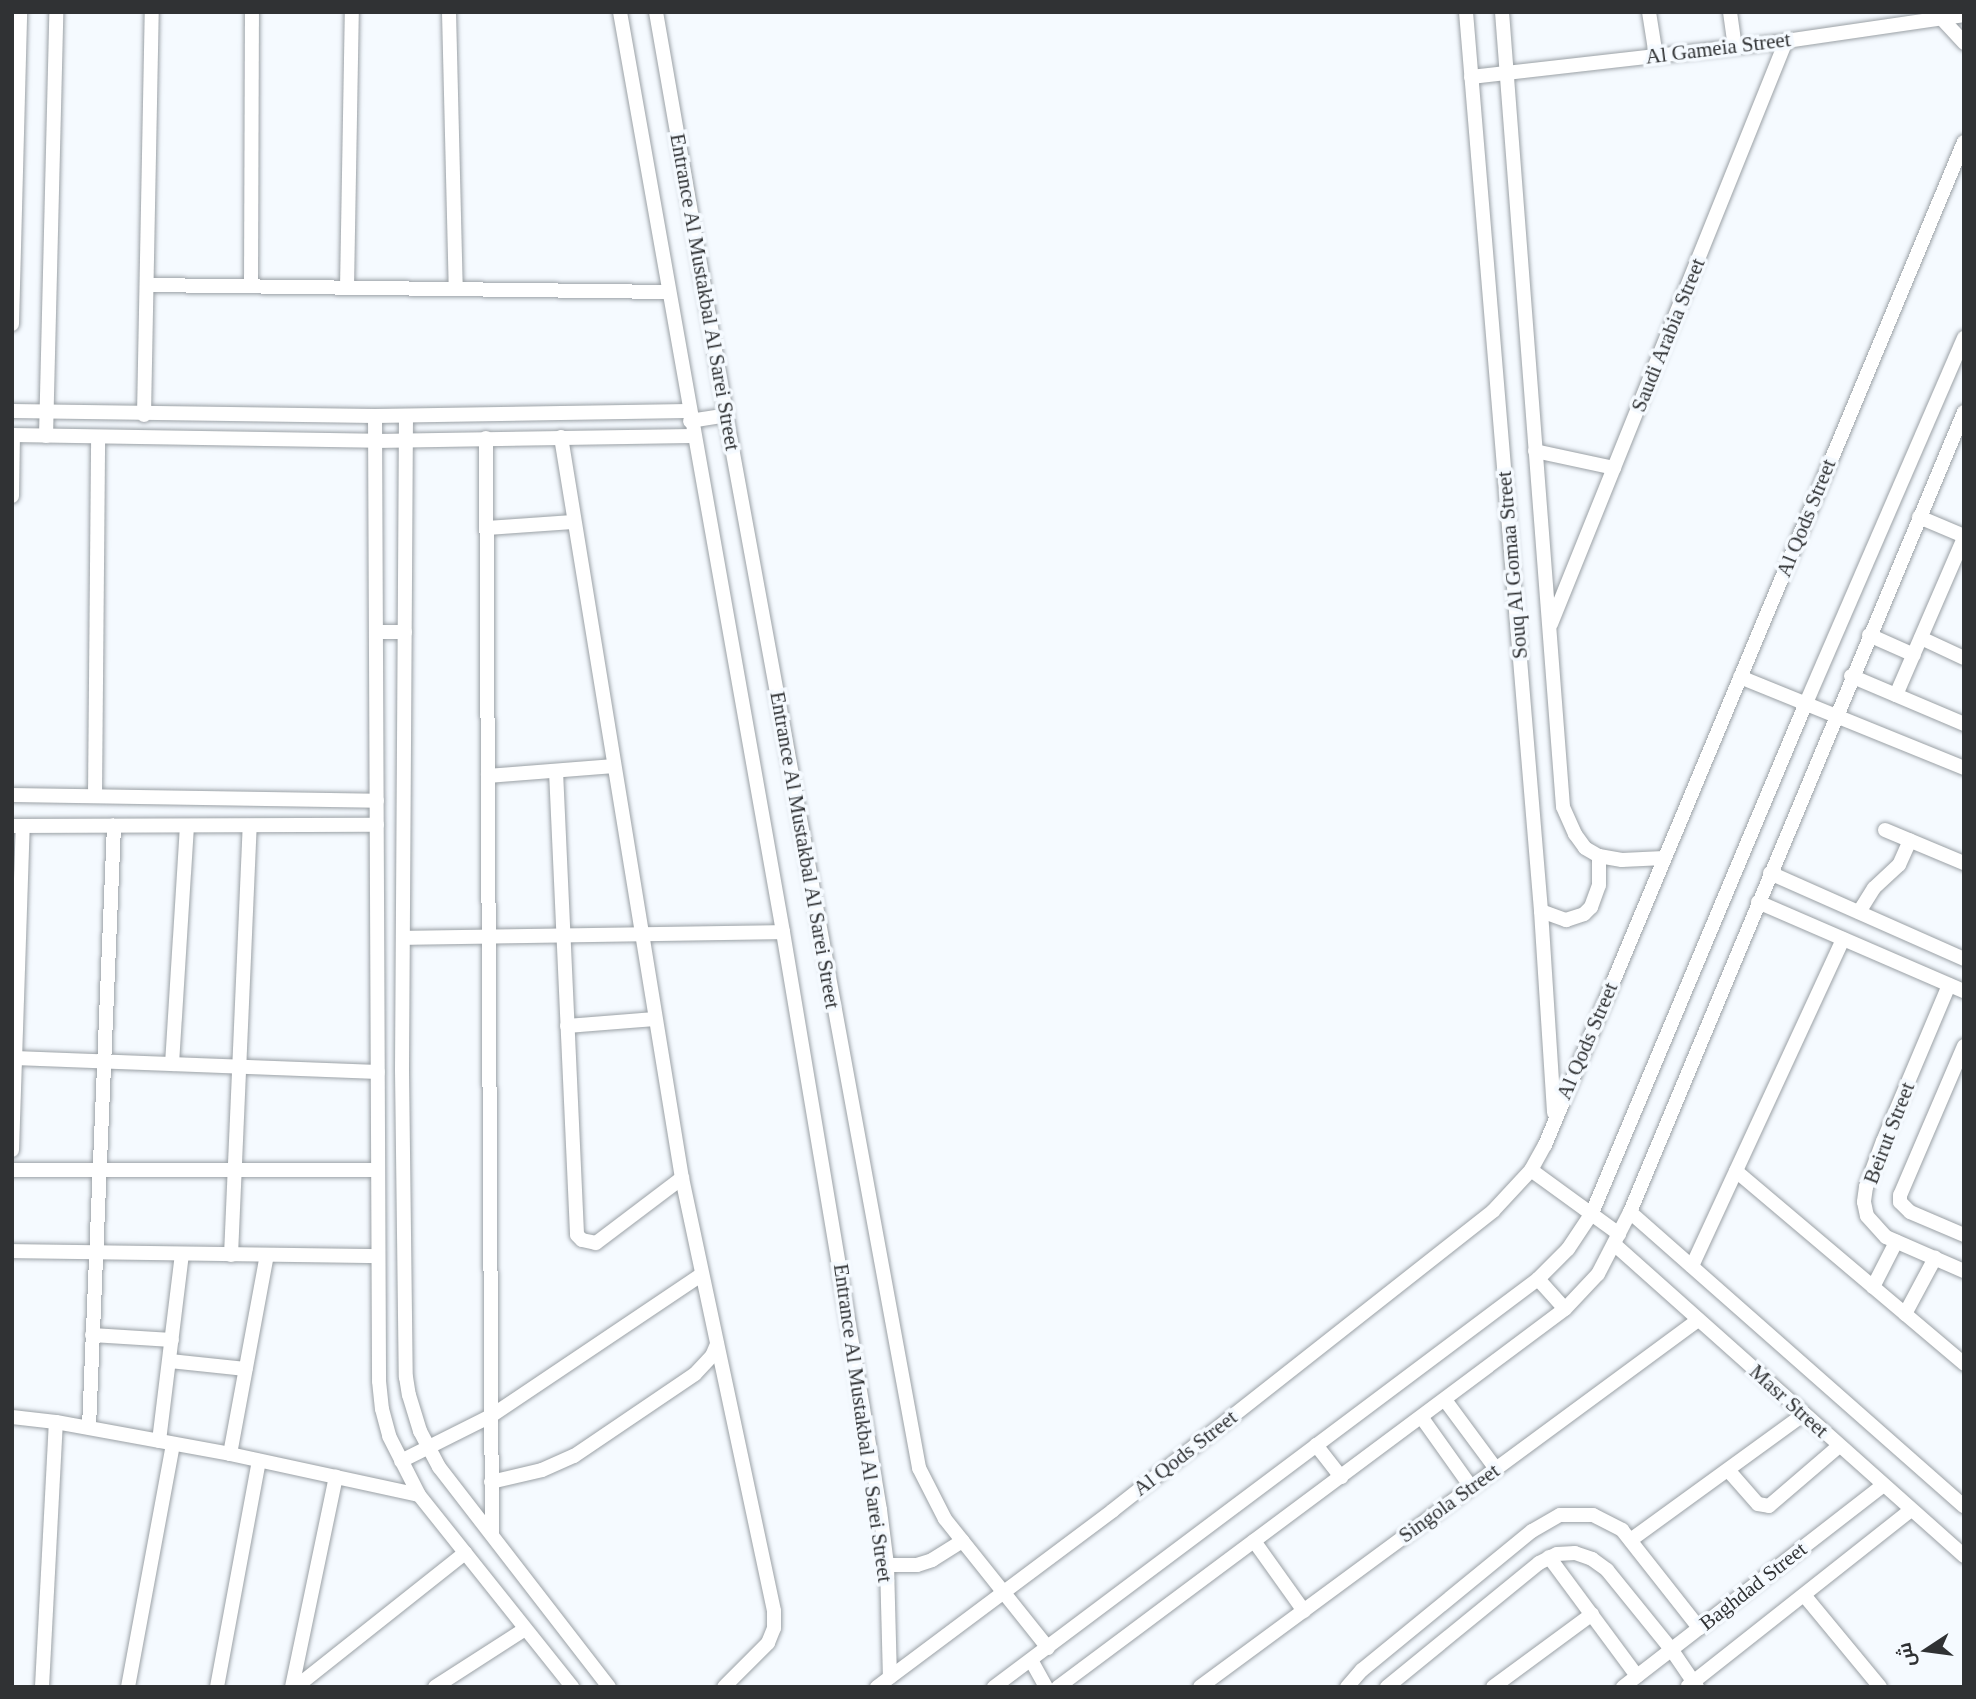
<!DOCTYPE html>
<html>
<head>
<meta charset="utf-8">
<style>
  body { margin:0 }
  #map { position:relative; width:1976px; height:1699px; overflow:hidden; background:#f5faff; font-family:"Times New Roman",Cairo,serif }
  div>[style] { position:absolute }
  .roads { filter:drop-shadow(0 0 2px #9ba1a6) drop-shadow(0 0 2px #9ba1a6) }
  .minor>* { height:14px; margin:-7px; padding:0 7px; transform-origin:7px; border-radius:7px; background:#fff }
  span { translate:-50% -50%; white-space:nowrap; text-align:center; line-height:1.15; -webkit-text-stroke:7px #f5faff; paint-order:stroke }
  .street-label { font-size:21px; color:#303234 }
  .frame { position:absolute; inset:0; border:14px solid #303234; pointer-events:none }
  .north { position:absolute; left:1892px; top:1615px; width:70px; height:70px; -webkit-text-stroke:5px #f5faff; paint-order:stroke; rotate:257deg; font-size:19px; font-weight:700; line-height:28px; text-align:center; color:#303234 }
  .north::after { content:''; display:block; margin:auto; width:24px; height:32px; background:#303234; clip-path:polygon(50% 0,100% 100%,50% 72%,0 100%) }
</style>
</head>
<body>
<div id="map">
  <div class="roads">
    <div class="minor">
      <i style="left:449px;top:12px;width:277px;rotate:88.6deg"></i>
      <i style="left:620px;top:12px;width:934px;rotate:79.95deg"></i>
      <i style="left:783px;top:932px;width:586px;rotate:80.47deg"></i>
      <i style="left:880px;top:1510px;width:55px;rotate:82.7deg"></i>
      <i style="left:887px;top:1565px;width:112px;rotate:88.5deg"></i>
      <i style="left:656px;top:12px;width:409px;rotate:80.1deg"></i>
      <i style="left:726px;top:415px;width:1071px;rotate:79.61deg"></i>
      <i style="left:919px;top:1468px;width:57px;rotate:63deg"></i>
      <i style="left:945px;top:1519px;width:165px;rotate:51.4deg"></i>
      <i style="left:1466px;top:12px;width:902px;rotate:85.23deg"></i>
      <i style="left:1541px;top:911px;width:202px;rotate:86.3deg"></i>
      <i style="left:1502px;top:12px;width:797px;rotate:85.61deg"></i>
      <i style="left:1563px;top:807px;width:30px;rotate:66deg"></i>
      <i style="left:1575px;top:834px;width:17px;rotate:54deg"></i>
      <i style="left:1585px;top:848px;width:16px;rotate:30deg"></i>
      <i style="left:1599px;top:856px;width:23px;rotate:10deg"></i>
      <i style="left:1622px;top:860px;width:42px;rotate:-2.7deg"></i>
      <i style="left:1649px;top:12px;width:45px;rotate:81deg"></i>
      <i style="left:1730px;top:12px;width:34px;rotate:82deg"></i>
      <i style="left:1942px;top:19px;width:33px;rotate:47deg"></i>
      <i style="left:1471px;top:77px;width:317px;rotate:-6.5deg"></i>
      <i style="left:1786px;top:41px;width:180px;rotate:-8.3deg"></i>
      <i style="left:148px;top:285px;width:520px;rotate:0.77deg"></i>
      <i style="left:251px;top:286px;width:274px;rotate:-89.8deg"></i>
      <i style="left:347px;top:288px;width:276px;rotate:-89deg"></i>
      <i style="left:12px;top:324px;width:312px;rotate:-88.5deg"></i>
      <i style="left:12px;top:411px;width:363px;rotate:0.8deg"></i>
      <i style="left:375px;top:416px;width:313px;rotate:-0.9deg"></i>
      <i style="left:144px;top:415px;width:403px;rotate:-88.9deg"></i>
      <i style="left:375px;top:416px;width:965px;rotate:89.76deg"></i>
      <i style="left:379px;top:1381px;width:28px;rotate:84deg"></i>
      <i style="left:382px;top:1409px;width:28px;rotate:75deg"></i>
      <i style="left:389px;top:1436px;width:66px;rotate:63deg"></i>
      <i style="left:419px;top:1495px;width:246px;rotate:51.4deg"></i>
      <i style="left:406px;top:416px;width:654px;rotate:90.35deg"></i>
      <i style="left:402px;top:1070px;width:307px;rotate:89.3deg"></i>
      <i style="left:406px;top:1377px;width:18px;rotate:81deg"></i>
      <i style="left:409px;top:1395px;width:38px;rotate:73deg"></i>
      <i style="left:420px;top:1431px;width:41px;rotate:62.2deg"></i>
      <i style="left:439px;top:1467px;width:278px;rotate:52.3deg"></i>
      <i style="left:690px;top:421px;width:36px;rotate:-9deg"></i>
      <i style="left:12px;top:435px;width:364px;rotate:0.9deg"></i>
      <i style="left:376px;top:441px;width:316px;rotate:-0.9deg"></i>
      <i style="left:46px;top:436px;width:424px;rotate:-88.6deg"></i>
      <i style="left:561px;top:437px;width:751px;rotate:80.73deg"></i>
      <i style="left:682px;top:1178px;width:443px;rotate:78deg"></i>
      <i style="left:774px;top:1611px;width:17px;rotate:90deg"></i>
      <i style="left:774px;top:1628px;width:16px;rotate:112deg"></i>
      <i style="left:768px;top:1643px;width:62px;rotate:135deg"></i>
      <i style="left:486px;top:438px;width:1096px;rotate:89.69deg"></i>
      <i style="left:1535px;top:451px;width:81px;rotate:12.1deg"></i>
      <i style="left:12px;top:496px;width:61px;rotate:-89.1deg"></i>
      <i style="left:1919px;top:517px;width:49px;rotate:22.9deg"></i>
      <i style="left:487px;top:528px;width:86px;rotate:-4deg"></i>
      <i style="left:1551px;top:624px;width:629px;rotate:-68.05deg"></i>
      <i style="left:377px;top:632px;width:28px"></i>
      <i style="left:1869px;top:635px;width:49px;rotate:24deg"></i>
      <i style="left:1921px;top:638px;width:47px;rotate:24.9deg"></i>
      <i style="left:1851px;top:676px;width:123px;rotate:23deg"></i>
      <i style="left:1740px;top:677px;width:242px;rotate:22.1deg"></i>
      <i style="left:1896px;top:695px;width:171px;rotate:-66.6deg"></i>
      <i style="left:556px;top:771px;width:464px;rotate:87.4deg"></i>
      <i style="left:577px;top:1235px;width:7px;rotate:45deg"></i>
      <i style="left:582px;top:1240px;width:14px;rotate:12deg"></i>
      <i style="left:596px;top:1243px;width:108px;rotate:-37.1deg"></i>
      <i style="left:488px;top:776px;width:126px;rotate:-4.5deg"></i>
      <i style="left:12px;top:795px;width:365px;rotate:0.9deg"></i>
      <i style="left:95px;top:796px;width:359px;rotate:-89.5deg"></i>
      <i style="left:12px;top:826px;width:365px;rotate:-0.2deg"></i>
      <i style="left:1885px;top:830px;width:86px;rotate:22.7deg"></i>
      <i style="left:1770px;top:873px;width:212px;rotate:23.9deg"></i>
      <i style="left:1758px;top:902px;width:224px;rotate:23.4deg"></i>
      <i style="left:1541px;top:911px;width:27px;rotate:20deg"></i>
      <i style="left:1566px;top:920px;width:19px;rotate:-18deg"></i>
      <i style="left:1584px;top:914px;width:10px;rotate:-45deg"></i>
      <i style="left:1591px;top:907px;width:23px;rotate:-70deg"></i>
      <i style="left:1599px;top:885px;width:29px;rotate:-90deg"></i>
      <i style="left:1859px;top:912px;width:28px;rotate:-58deg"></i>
      <i style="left:1874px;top:888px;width:34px;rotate:-43deg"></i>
      <i style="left:1899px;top:865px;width:27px;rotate:-66deg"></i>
      <i style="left:403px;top:938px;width:380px;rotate:-0.9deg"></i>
      <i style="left:1949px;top:985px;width:169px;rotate:112.9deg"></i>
      <i style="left:1883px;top:1141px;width:49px;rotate:110.3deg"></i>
      <i style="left:1866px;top:1187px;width:15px;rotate:98deg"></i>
      <i style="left:1864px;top:1202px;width:14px;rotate:78deg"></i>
      <i style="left:1867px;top:1216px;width:28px;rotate:48deg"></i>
      <i style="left:1886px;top:1237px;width:85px;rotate:23.6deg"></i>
      <i style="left:567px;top:1026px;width:88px;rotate:-4.5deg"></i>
      <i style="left:1964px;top:1046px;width:162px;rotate:113.2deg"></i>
      <i style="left:1900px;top:1195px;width:7px;rotate:90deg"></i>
      <i style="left:1900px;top:1202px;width:14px;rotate:45deg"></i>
      <i style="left:1910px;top:1212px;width:59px;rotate:23.1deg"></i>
      <i style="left:15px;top:1058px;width:363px;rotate:2.2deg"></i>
      <i style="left:172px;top:1064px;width:238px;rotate:-86.4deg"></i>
      <i style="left:12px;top:1150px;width:324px;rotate:-88.1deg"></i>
      <i style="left:12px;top:1170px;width:366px"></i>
      <i style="left:1531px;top:1170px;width:109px;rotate:36deg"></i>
      <i style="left:1736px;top:1171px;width:299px;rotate:40.2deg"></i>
      <i style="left:1630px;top:1212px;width:445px;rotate:41.4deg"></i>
      <i style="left:1614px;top:1244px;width:469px;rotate:41.7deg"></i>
      <i style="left:12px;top:1251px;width:366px;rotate:0.8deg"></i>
      <i style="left:231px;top:1255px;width:429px;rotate:-87.5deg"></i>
      <i style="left:1692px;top:1266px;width:360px;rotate:-65.2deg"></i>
      <i style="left:1538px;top:1279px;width:40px;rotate:48deg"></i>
      <i style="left:1873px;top:1287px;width:51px;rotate:-62.9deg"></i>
      <i style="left:1905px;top:1314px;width:64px;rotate:-61.8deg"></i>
      <i style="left:92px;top:1335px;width:80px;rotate:3.6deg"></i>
      <i style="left:170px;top:1361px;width:76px;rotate:6deg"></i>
      <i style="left:1445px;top:1400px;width:86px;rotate:53.5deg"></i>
      <i style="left:12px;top:1417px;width:44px;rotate:6.5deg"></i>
      <i style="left:56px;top:1422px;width:177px;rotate:10.4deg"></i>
      <i style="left:230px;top:1454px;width:193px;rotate:12.2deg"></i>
      <i style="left:1422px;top:1418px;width:85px;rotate:54.6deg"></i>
      <i style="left:89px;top:1427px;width:602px;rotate:-87.62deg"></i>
      <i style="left:159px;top:1441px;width:188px;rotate:-83deg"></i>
      <i style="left:1316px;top:1445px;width:41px;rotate:52deg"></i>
      <i style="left:230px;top:1454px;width:202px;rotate:-79.5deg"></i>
      <i style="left:401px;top:1461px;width:101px;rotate:-26.6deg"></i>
      <i style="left:491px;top:1416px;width:254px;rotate:-33.9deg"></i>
      <i style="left:1728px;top:1470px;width:45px;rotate:48.6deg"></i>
      <i style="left:1758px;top:1504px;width:11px;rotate:10deg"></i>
      <i style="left:1769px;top:1506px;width:92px;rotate:-40.6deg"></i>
      <i style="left:491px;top:1482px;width:52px;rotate:-13.2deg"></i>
      <i style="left:542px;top:1470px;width:35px;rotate:-24deg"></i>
      <i style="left:574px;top:1456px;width:146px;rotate:-34.1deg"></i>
      <i style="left:695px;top:1374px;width:25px;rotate:-47deg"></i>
      <i style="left:712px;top:1356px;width:13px;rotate:-67deg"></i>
      <i style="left:1632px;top:1539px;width:213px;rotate:-36deg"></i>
      <i style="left:1254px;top:1541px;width:86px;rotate:54.5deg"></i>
      <i style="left:1549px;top:1557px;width:148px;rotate:53.5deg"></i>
      <i style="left:887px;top:1565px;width:30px"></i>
      <i style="left:917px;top:1565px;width:16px;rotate:-18deg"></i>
      <i style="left:932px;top:1560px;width:36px;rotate:-32deg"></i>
      <i style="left:1804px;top:1595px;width:119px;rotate:50.4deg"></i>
      <i style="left:1031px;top:1660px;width:31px;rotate:61deg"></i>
      <i style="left:1688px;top:1686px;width:284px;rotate:-38.3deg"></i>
      <i style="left:42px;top:1687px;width:265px;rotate:-87deg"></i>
      <i style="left:128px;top:1687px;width:247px;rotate:-79.5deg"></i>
      <i style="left:217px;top:1687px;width:230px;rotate:-79.5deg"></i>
      <i style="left:292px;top:1687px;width:215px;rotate:-78.2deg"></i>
      <i style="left:296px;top:1687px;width:216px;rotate:-38.4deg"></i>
      <i style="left:435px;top:1687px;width:107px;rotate:-32.8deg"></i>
      <i style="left:877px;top:1687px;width:294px;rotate:-36.8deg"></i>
      <i style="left:1112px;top:1511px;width:485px;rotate:-38.2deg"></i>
      <i style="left:1493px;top:1211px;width:56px;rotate:-47.2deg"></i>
      <i style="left:1531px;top:1170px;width:29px;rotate:-61deg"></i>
      <i style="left:1545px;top:1145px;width:1087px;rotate:-67.33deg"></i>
      <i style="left:994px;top:1687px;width:680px;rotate:-36.87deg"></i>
      <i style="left:1538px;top:1279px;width:42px;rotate:-45deg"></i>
      <i style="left:1568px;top:1249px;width:43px;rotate:-56.3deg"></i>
      <i style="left:1592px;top:1213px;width:553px;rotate:-67.24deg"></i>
      <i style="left:1806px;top:703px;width:398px;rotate:-66.6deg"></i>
      <i style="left:1058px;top:1687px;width:632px;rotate:-36.71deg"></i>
      <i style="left:1565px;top:1309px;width:48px;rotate:-46.7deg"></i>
      <i style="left:1598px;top:1274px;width:70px;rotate:-62.7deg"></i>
      <i style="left:1630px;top:1212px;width:867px;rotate:-67.34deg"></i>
      <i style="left:1200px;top:1687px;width:619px;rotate:-36.39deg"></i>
      <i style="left:1347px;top:1687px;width:23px;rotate:-49deg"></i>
      <i style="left:1362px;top:1670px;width:220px;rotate:-39.3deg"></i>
      <i style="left:1532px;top:1531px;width:32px;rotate:-30deg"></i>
      <i style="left:1560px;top:1515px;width:33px"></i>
      <i style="left:1593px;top:1515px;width:33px;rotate:27deg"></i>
      <i style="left:1622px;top:1530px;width:125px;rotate:51.8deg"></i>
      <i style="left:1387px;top:1687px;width:196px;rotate:-39.2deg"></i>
      <i style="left:1539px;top:1563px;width:20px;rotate:-27deg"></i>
      <i style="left:1557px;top:1554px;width:18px;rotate:-3deg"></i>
      <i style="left:1575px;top:1553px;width:18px;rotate:19deg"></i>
      <i style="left:1592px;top:1559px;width:19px;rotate:36deg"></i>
      <i style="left:1607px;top:1570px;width:102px;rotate:51deg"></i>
      <i style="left:1671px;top:1649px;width:46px;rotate:55.6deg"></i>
      <i style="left:1493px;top:1687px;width:123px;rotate:-36.4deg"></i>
      <i style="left:1623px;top:1687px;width:329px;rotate:-37.8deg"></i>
    </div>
  </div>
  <div class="street-label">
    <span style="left:1718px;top:48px;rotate:-7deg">Al Gameia Street</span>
    <span style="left:705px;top:292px;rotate:80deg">Entrance Al Mustakbal Al Sarei Street</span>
    <span style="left:1668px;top:335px;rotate:-68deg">Saudi Arabia Street</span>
    <span style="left:1806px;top:518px;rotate:-68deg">Al Qods Street</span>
    <span style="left:1512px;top:565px;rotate:-95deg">Souq Al Gomaa Street</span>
    <span style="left:805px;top:850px;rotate:80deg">Entrance Al Mustakbal Al Sarei Street</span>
    <span style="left:1587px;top:1041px;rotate:-67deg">Al Qods Street</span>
    <span style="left:1889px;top:1133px;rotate:-69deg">Beirut Street</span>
    <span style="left:1789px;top:1401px;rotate:42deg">Masr Street</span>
    <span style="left:863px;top:1423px;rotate:82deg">Entrance Al Mustakbal Al Sarei Street</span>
    <span style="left:1185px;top:1453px;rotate:-38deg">Al Qods Street</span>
    <span style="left:1449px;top:1503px;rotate:-36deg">Singola Street</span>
    <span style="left:1753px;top:1586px;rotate:-38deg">Baghdad Street</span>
  </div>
  <div class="frame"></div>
  <div class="north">ش</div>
</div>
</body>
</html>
